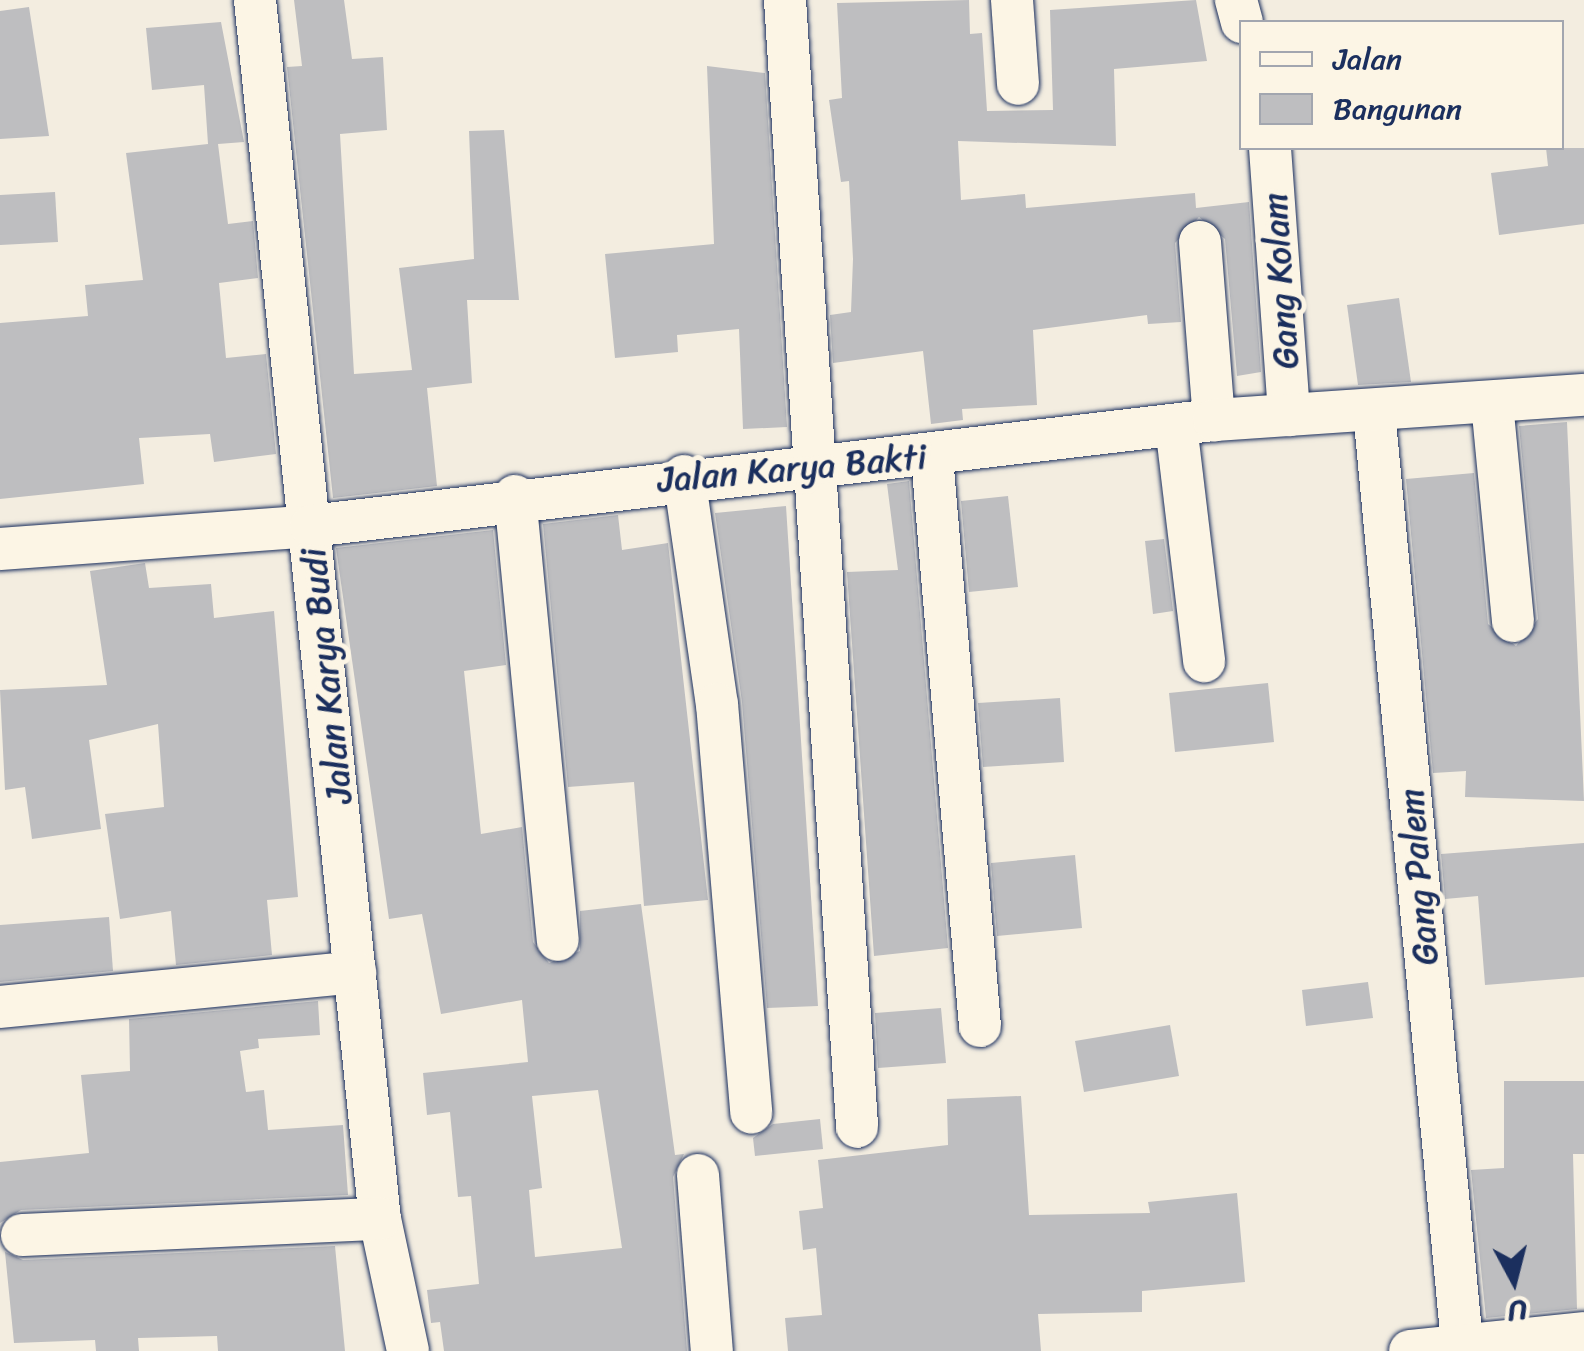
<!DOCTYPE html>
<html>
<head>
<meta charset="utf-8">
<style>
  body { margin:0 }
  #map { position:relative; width:1584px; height:1351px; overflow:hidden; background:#f3ede0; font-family:Sriracha,sans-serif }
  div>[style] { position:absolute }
  .building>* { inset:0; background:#bebec0 }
  .roads { filter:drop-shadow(0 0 2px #1b2f5e) drop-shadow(0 0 2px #1b2f5e) }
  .minor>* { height:42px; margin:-21px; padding:0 21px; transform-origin:21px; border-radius:21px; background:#fcf5e5 }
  span { translate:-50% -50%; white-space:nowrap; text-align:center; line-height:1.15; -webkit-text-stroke:10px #fcf5e5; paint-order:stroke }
  .street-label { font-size:35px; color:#1b2f5e }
  .legend { position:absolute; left:1239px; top:20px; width:325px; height:130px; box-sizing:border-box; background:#fcf5e5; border:2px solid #a2a6af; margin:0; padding:12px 18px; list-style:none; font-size:30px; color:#1b2f5e }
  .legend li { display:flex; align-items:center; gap:20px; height:50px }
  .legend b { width:50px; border:2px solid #a2a6af }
  .north { position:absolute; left:1464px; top:1231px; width:100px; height:100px; -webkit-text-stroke:8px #fcf5e5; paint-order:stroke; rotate:173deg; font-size:28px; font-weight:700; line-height:40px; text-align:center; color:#1b2f5e }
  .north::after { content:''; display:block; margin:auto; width:35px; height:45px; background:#1b2f5e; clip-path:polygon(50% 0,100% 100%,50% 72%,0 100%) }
</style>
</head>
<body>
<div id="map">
  <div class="building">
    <i style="clip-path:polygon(294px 0,344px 0,352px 59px,383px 57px,387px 130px,340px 134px,354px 374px,412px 370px,399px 268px,474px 259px,469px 131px,504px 130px,519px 300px,467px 300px,472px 383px,427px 388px,437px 486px,333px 498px,287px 67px,302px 66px)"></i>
    <i style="clip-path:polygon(969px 0,970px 34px,982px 33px,987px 111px,1053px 110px,1050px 10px,1196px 0,1207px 61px,1114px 69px,1116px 146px,958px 141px,961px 200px,1025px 194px,1026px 208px,1195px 193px,1196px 208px,1249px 202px,1261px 372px,1237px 376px,1225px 239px,1199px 217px,1175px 243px,1181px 322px,1148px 324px,1147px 315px,1033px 330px,1037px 405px,962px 409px,963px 420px,931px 424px,923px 351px,833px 363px,830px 315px,851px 312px,853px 259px,849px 181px,841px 182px,829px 100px,842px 98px,837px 3px)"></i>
    <i style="clip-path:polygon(29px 7px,49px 136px,0 139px,0 11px)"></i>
    <i style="clip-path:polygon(221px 22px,244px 142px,218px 144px,228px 224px,253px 221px,258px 278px,219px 283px,226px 358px,266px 354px,276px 454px,214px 462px,210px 434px,139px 438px,144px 484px,0 499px,0 323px,88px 316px,85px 285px,143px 280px,126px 153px,208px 144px,204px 85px,152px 90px,146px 28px)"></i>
    <i style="clip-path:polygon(707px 66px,765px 73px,787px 427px,743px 429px,739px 329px,677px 335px,678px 352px,615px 358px,605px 254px,714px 244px)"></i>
    <i style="clip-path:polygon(1546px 148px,1584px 148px,1584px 224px,1499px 235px,1491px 173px,1548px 166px)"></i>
    <i style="clip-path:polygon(55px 192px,58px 242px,0 245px,0 195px)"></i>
    <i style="clip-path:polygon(1399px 298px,1411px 382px,1358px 385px,1347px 305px)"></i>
    <i style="clip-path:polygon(1567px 422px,1584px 801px,1465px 797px,1466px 771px,1433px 773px,1406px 479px,1474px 473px,1488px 624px,1516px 646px,1538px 619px,1519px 426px)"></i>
    <i style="clip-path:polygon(909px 481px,948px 948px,874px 956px,847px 572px,898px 570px,887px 484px)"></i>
    <i style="clip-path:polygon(1008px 496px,1018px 587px,969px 592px,961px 501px)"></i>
    <i style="clip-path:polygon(786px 506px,818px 1006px,767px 1008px,742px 702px,715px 513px)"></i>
    <i style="clip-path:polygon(618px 515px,622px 550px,668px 543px,708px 900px,644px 906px,634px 782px,568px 787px,543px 524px)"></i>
    <i style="clip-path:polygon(evenodd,493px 530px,506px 665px,464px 671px,481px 834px,522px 827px,533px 942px,549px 963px,580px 951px,580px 911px,641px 904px,675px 1155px,684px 1154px,673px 1177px,687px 1351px,444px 1351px,440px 1322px,431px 1323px,427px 1290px,479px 1284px,471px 1196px,458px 1197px,450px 1112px,427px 1115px,423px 1073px,528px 1062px,522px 1000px,441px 1014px,422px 914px,389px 919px,336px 548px,493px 530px,598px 1090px,622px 1248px,535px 1257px,529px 1190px,542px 1188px,532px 1096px,598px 1090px)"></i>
    <i style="clip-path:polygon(1164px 539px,1173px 611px,1153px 614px,1145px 541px)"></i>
    <i style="clip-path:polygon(145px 563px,149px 588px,211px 584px,214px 618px,274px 611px,298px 897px,267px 900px,272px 955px,176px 965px,171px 911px,120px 919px,105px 814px,164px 807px,158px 724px,89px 740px,101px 829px,32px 839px,25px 787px,5px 790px,0 690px,107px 685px,90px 571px)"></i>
    <i style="clip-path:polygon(1268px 683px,1274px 742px,1175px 752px,1169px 693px)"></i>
    <i style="clip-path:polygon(1060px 698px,1064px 762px,983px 767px,978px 703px)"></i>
    <i style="clip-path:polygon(1584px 843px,1584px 977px,1485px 985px,1478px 896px,1445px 899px,1441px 854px)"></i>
    <i style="clip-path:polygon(1075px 855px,1082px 928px,997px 936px,991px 863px)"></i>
    <i style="clip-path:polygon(109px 917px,113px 971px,0 982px,0 925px)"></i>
    <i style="clip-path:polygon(1368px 982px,1373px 1018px,1306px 1026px,1302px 990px)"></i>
    <i style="clip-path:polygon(318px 1001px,320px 1035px,258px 1039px,259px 1048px,240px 1051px,246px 1092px,264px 1090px,268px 1130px,343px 1125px,348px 1195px,21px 1210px,0 1223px,0 1162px,89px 1153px,81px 1075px,130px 1071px,129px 1019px)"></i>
    <i style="clip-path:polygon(941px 1008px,946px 1063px,878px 1068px,875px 1013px)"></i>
    <i style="clip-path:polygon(1170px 1025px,1179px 1076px,1084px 1092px,1075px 1041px)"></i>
    <i style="clip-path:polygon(1504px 1081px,1584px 1081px,1584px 1154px,1573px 1154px,1577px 1309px,1486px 1318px,1471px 1170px,1504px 1168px)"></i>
    <i style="clip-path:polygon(1021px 1096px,1029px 1215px,1150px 1213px,1148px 1202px,1237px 1193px,1245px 1282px,1142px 1291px,1142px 1312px,1038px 1314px,1041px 1351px,788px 1351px,785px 1318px,822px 1315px,816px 1248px,803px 1250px,799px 1211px,823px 1208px,818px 1160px,948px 1145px,947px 1099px)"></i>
    <i style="clip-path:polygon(820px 1119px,823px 1149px,755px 1156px,753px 1138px,773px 1124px)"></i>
    <i style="clip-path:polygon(335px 1246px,345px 1351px,218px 1351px,217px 1336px,138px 1338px,139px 1351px,96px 1351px,95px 1340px,14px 1343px,5px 1252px,23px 1260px)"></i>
  </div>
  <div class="roads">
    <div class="minor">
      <i style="left:255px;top:0;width:1225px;rotate:84.15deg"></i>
      <i style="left:380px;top:1219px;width:135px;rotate:78deg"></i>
      <i style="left:785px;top:0;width:1129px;rotate:86.34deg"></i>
      <i style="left:1012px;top:0;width:84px;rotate:85.9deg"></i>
      <i style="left:1236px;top:0;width:23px;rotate:75deg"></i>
      <i style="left:1270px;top:148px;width:268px;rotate:85.9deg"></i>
      <i style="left:1200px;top:242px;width:179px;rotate:85.5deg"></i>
      <i style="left:1492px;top:403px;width:219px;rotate:84.5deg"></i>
      <i style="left:1374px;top:411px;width:936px;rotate:84.61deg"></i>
      <i style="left:1176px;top:425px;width:238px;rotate:83.2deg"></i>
      <i style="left:932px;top:457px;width:571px;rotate:85.18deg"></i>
      <i style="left:684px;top:476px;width:230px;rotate:81.8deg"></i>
      <i style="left:717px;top:704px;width:410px;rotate:85.2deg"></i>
      <i style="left:515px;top:496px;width:446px;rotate:84.5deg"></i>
      <i style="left:0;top:549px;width:312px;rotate:-4.2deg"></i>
      <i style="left:311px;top:526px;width:909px;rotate:-6.7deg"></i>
      <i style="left:1214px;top:420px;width:371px;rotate:-3.9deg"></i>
      <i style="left:0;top:1007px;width:357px;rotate:-5.6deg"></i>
      <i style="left:698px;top:1175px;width:177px;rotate:85.5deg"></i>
      <i style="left:22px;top:1235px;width:358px;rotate:-2.6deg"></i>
      <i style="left:1410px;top:1351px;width:175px;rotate:-5.9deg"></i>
    </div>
  </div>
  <div class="street-label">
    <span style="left:1280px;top:281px;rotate:-94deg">Gang Kolam</span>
    <span style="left:792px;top:468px;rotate:-5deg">Jalan Karya Bakti</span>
    <span style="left:326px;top:676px;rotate:-96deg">Jalan Karya Budi</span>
    <span style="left:1418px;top:877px;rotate:-95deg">Gang Palem</span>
  </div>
  <ul class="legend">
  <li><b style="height:12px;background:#fcf5e5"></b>Jalan</li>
  <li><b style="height:28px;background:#bebec0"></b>Bangunan</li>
  </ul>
  <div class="north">U</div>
</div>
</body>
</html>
